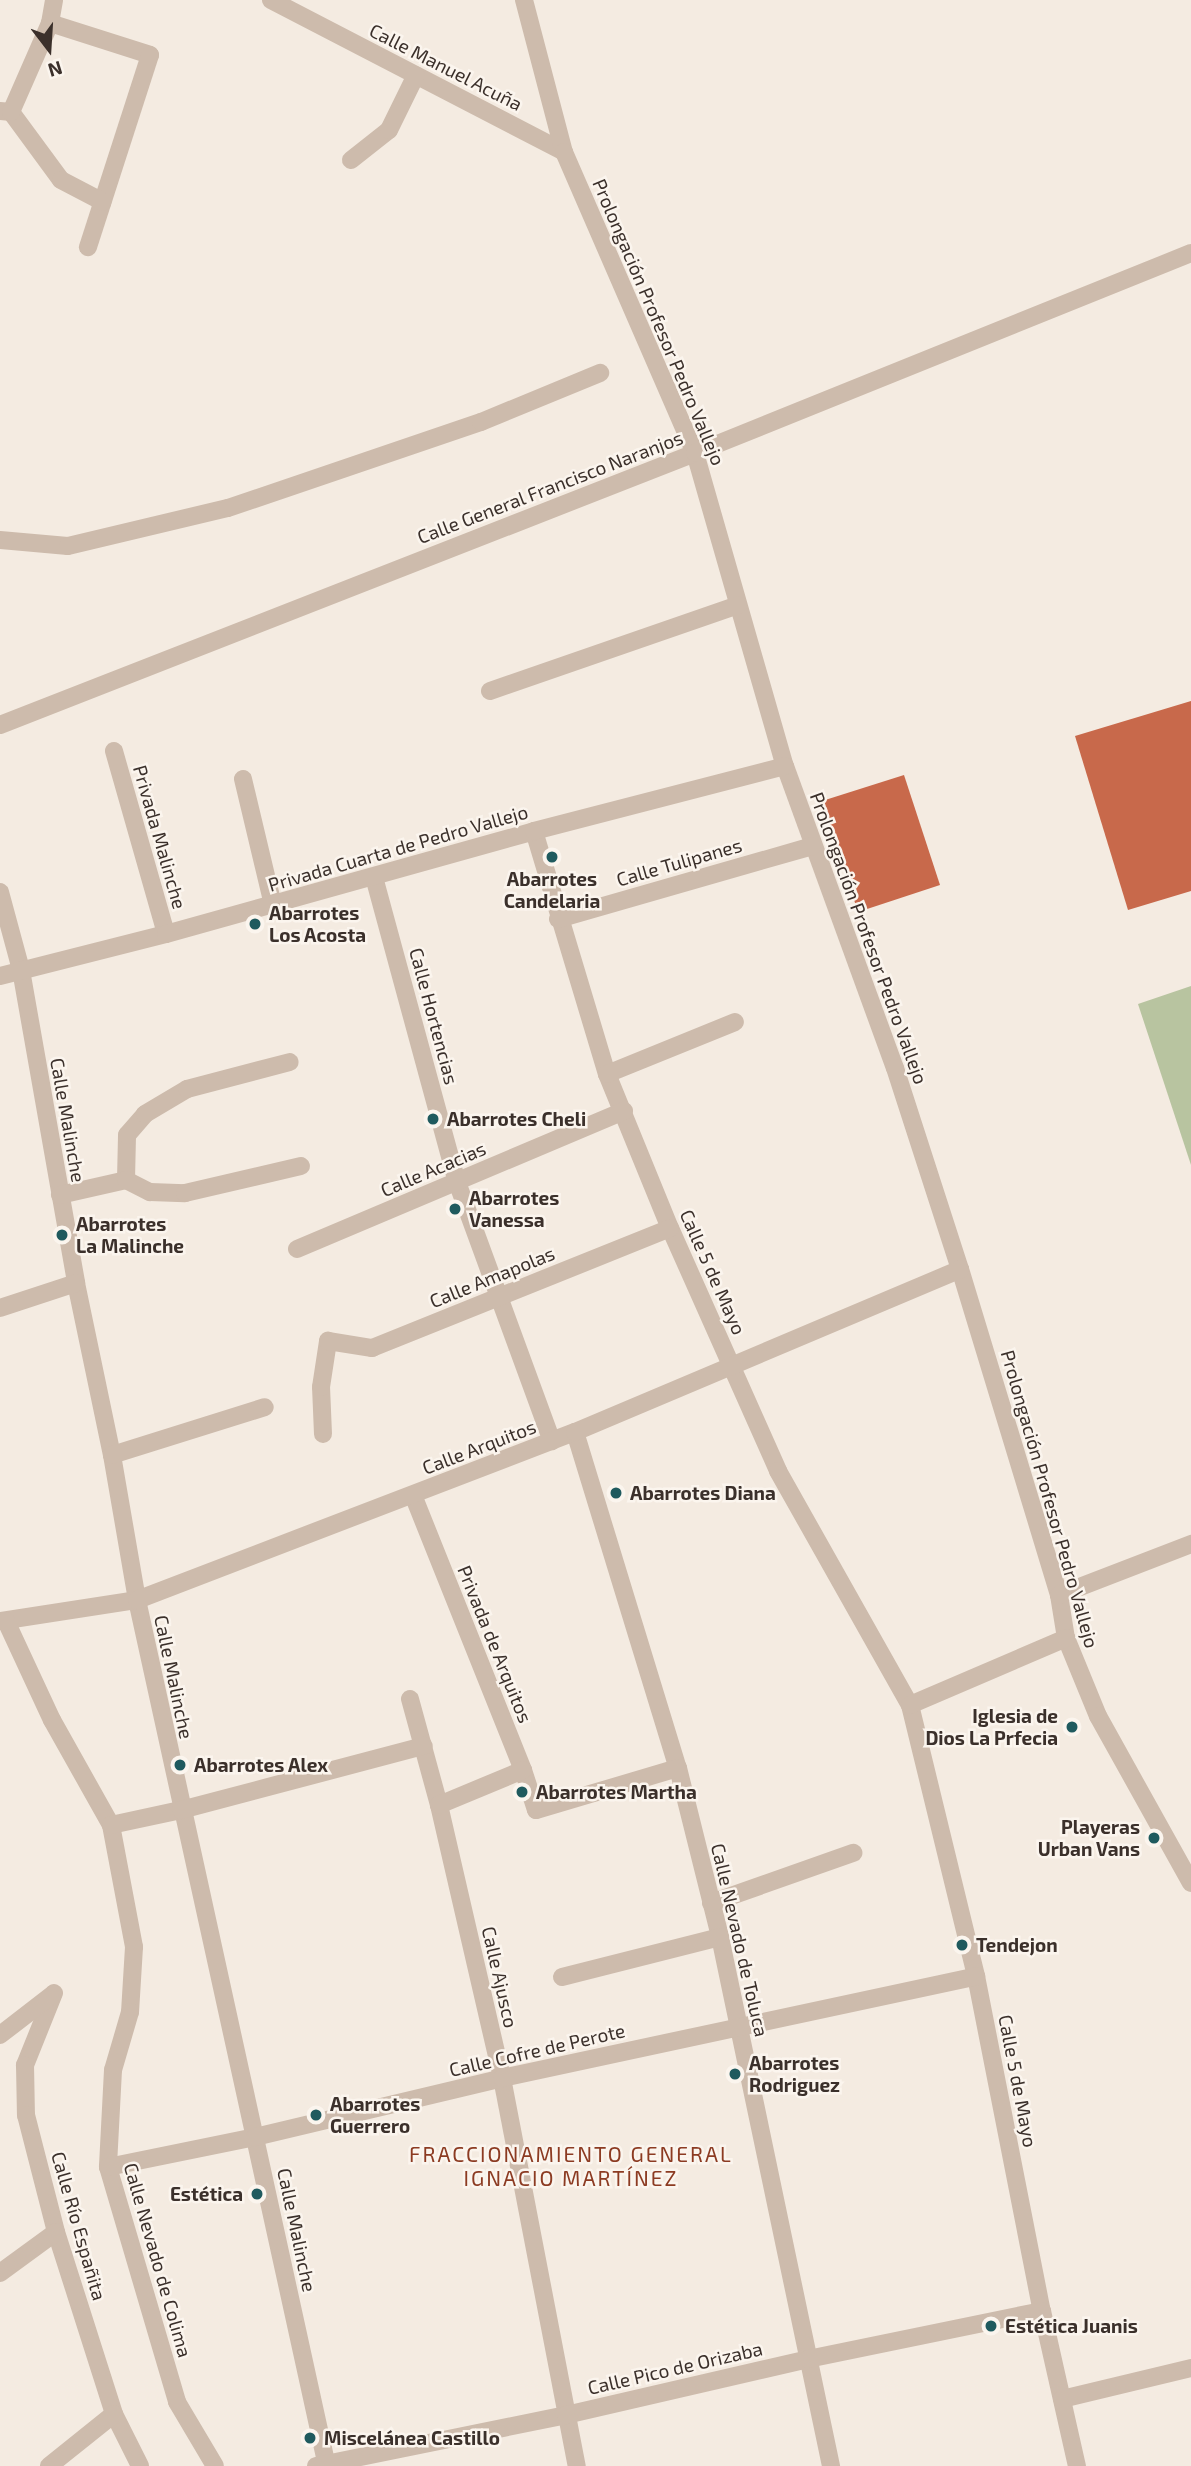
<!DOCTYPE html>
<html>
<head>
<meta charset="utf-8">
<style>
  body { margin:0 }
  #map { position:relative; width:1191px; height:2466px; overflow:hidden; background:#f4ebe1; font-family:"Exo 2",sans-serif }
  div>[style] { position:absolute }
  .green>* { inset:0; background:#b8c4a0 }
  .building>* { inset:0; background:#c8694b }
  .minor>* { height:18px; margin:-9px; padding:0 9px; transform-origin:9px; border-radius:9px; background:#cdbbac }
  .dots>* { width:19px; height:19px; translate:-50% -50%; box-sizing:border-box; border:4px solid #fbf5ee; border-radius:50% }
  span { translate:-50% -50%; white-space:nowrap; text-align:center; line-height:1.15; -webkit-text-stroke:5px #fbf5ee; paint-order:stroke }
  .street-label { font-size:19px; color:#3b302b }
  .poi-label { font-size:19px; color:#3b302b; font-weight:700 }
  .left { translate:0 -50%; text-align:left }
  .right { translate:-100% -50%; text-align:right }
  .neighbourhood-label { font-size:21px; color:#8c3b22; letter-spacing:2px }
  .north { position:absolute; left:14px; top:14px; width:70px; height:70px; -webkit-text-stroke:5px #fbf5ee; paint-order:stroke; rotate:163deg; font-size:19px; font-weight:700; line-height:28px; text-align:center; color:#3b302b }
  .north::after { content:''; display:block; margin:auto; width:24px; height:32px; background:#3b302b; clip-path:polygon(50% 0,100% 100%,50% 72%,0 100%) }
</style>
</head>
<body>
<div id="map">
  <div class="green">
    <i style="clip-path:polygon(1191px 986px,1191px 1165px,1138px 1004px)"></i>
  </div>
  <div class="building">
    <i style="clip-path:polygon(1191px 701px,1191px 891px,1128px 910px,1075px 736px)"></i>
    <i style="clip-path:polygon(904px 775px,940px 885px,858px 912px,822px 801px)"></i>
  </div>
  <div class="minor">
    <i style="left:271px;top:0;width:330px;rotate:27.4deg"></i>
    <i style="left:524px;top:0;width:157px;rotate:75.3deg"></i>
    <i style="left:564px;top:152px;width:328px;rotate:66.5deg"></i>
    <i style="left:695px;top:453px;width:326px;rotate:74deg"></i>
    <i style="left:785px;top:766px;width:321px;rotate:70deg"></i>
    <i style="left:895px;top:1068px;width:211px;rotate:72.1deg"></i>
    <i style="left:960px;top:1269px;width:341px;rotate:73.1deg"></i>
    <i style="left:1059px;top:1595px;width:44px;rotate:80.8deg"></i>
    <i style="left:1066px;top:1638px;width:84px;rotate:67.7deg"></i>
    <i style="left:1098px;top:1716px;width:191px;rotate:60.9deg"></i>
    <i style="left:50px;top:23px;width:105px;rotate:17.7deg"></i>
    <i style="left:150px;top:55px;width:202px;rotate:107.9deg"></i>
    <i style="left:0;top:111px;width:11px;rotate:5deg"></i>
    <i style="left:11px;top:112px;width:84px;rotate:53.7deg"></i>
    <i style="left:61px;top:180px;width:47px;rotate:27.6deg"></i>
    <i style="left:11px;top:112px;width:97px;rotate:-66.3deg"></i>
    <i style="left:50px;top:23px;width:23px;rotate:-80deg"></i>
    <i style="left:351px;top:160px;width:48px;rotate:-38.3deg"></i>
    <i style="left:389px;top:130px;width:61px;rotate:-63.9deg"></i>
    <i style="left:0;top:540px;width:68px;rotate:5deg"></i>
    <i style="left:68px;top:546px;width:164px;rotate:-13.4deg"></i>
    <i style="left:228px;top:508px;width:267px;rotate:-18.8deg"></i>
    <i style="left:481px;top:422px;width:129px;rotate:-22.4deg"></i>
    <i style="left:490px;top:691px;width:262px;rotate:-19.1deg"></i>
    <i style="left:0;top:725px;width:746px;rotate:-21.37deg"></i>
    <i style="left:695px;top:453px;width:535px;rotate:-21.96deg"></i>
    <i style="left:114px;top:751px;width:190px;rotate:74.1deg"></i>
    <i style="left:243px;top:779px;width:130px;rotate:76.6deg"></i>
    <i style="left:534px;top:831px;width:254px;rotate:73.3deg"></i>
    <i style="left:607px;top:1074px;width:166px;rotate:67.8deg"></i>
    <i style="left:670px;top:1228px;width:266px;rotate:66deg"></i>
    <i style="left:778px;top:1471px;width:269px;rotate:60.6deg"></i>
    <i style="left:910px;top:1705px;width:279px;rotate:76.3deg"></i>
    <i style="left:976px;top:1976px;width:341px;rotate:78.9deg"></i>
    <i style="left:1042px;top:2311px;width:159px;rotate:77.3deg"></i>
    <i style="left:374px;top:877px;width:316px;rotate:74.8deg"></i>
    <i style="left:457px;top:1182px;width:276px;rotate:69.9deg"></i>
    <i style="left:0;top:892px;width:81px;rotate:74.9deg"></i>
    <i style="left:21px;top:970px;width:318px;rotate:80deg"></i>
    <i style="left:76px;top:1283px;width:176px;rotate:78.2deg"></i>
    <i style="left:112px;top:1455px;width:147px;rotate:80.2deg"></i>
    <i style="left:137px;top:1600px;width:887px;rotate:77.63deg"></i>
    <i style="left:558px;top:919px;width:264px;rotate:-16deg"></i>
    <i style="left:0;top:976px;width:171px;rotate:-14.2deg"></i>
    <i style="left:166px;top:934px;width:382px;rotate:-15.6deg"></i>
    <i style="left:534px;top:831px;width:259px;rotate:-14.5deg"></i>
    <i style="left:607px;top:1074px;width:138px;rotate:-22.1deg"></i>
    <i style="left:126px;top:1180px;width:45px;rotate:-88.7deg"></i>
    <i style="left:127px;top:1135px;width:28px;rotate:-49deg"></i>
    <i style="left:145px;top:1114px;width:49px;rotate:-30.8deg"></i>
    <i style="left:187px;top:1089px;width:106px;rotate:-14.7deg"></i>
    <i style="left:60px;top:1195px;width:68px;rotate:-12.8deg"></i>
    <i style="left:126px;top:1180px;width:27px;rotate:27deg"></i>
    <i style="left:150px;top:1192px;width:35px;rotate:2deg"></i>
    <i style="left:185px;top:1193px;width:119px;rotate:-13.1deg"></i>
    <i style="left:297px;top:1249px;width:355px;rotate:-22.9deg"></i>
    <i style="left:0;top:1308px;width:80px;rotate:-18.2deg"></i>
    <i style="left:575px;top:1432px;width:351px;rotate:73deg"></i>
    <i style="left:678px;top:1768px;width:174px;rotate:76deg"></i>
    <i style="left:720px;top:1937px;width:541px;rotate:78.15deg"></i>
    <i style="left:323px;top:1434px;width:47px;rotate:-92.4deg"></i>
    <i style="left:321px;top:1387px;width:47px;rotate:-81.3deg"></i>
    <i style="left:328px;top:1341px;width:45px;rotate:9deg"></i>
    <i style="left:372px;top:1348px;width:321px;rotate:-21.9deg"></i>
    <i style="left:112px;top:1455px;width:160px;rotate:-17.4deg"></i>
    <i style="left:413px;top:1495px;width:296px;rotate:68.2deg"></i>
    <i style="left:523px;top:1770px;width:42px;rotate:72deg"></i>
    <i style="left:536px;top:1810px;width:148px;rotate:-16.5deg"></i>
    <i style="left:1059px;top:1595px;width:142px;rotate:-21.1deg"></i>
    <i style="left:0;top:1621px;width:139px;rotate:-8.7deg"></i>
    <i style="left:137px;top:1600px;width:469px;rotate:-21deg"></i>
    <i style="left:575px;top:1432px;width:418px;rotate:-22.9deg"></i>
    <i style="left:6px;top:1621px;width:109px;rotate:65.1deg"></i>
    <i style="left:52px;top:1720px;width:120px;rotate:60.7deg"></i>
    <i style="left:111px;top:1825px;width:124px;rotate:79.3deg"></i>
    <i style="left:134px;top:1947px;width:65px;rotate:93.5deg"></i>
    <i style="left:130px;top:2012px;width:60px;rotate:106.3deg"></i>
    <i style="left:113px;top:2070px;width:97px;rotate:93deg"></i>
    <i style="left:108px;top:2167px;width:245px;rotate:73.6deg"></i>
    <i style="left:177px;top:2402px;width:74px;rotate:59.3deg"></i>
    <i style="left:410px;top:1699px;width:110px;rotate:74.7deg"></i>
    <i style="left:439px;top:1805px;width:280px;rotate:77deg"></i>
    <i style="left:502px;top:2078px;width:395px;rotate:79.1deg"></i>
    <i style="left:910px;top:1705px;width:170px;rotate:-23.2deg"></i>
    <i style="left:439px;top:1805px;width:91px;rotate:-22.6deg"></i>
    <i style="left:111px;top:1825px;width:72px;rotate:-12.1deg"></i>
    <i style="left:181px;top:1810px;width:251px;rotate:-14.8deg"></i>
    <i style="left:711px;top:1903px;width:151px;rotate:-19.4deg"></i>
    <i style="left:562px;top:1977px;width:163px;rotate:-14.2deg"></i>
    <i style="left:54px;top:1993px;width:78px;rotate:111.9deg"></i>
    <i style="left:25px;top:2065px;width:50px;rotate:88.9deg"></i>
    <i style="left:26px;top:2115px;width:121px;rotate:75.6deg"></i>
    <i style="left:56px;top:2232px;width:191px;rotate:72.3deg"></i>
    <i style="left:114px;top:2414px;width:58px;rotate:63.4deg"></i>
    <i style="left:0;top:2035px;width:67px;rotate:-37.7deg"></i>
    <i style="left:108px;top:2167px;width:150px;rotate:-11.5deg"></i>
    <i style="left:255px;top:2137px;width:254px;rotate:-13.4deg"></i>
    <i style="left:502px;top:2078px;width:485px;rotate:-12.1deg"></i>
    <i style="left:0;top:2273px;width:69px;rotate:-36.2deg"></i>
    <i style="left:1062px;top:2399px;width:133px;rotate:-13.5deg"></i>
    <i style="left:49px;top:2466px;width:83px;rotate:-38.7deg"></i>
    <i style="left:316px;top:2466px;width:255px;rotate:-11.5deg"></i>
    <i style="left:566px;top:2415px;width:248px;rotate:-13deg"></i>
    <i style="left:808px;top:2359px;width:239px;rotate:-11.6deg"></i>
  </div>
  <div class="dots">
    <i style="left:552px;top:857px;background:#1f5a5e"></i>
    <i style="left:255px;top:924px;background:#1f5a5e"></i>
    <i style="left:433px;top:1119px;background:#1f5a5e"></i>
    <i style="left:455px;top:1209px;background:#1f5a5e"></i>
    <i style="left:62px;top:1235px;background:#1f5a5e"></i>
    <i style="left:616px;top:1493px;background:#1f5a5e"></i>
    <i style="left:1072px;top:1727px;background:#1f5a5e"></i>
    <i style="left:180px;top:1765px;background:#1f5a5e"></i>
    <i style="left:522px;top:1792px;background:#1f5a5e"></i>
    <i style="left:1154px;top:1838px;background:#1f5a5e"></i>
    <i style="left:962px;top:1945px;background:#1f5a5e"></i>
    <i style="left:735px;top:2074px;background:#1f5a5e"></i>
    <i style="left:316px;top:2115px;background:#1f5a5e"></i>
    <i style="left:257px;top:2194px;background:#1f5a5e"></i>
    <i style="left:991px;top:2326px;background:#1f5a5e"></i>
    <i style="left:310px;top:2438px;background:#1f5a5e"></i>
  </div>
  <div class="street-label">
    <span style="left:446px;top:67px;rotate:27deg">Calle Manuel Acuña</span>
    <span style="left:659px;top:322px;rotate:67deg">Prolongación Profesor Pedro Vallejo</span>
    <span style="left:550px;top:487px;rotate:-21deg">Calle General Francisco Naranjos</span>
    <span style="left:160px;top:837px;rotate:74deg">Privada Malinche</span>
    <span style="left:398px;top:848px;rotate:-16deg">Privada Cuarta de Pedro Vallejo</span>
    <span style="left:679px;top:862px;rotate:-16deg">Calle Tulipanes</span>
    <span style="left:869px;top:938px;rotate:70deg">Prolongación Profesor Pedro Vallejo</span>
    <span style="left:434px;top:1016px;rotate:75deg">Calle Hortencias</span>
    <span style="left:68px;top:1120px;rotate:80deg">Calle Malinche</span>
    <span style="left:433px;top:1169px;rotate:-23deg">Calle Acacias</span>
    <span style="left:713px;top:1272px;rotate:66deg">Calle 5 de Mayo</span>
    <span style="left:492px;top:1277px;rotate:-22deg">Calle Amapolas</span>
    <span style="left:479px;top:1447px;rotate:-21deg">Calle Arquitos</span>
    <span style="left:1050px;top:1499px;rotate:74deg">Prolongación Profesor Pedro Vallejo</span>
    <span style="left:495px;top:1644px;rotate:68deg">Privada de Arquitos</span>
    <span style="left:174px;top:1677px;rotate:78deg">Calle Malinche</span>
    <span style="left:740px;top:1940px;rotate:77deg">Calle Nevado de Toluca</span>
    <span style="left:500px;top:1977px;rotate:77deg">Calle Ajusco</span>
    <span style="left:537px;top:2050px;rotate:-13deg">Calle Cofre de Perote</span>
    <span style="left:1018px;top:2081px;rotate:79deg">Calle 5 de Mayo</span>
    <span style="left:79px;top:2226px;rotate:74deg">Calle Río Españita</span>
    <span style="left:297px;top:2230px;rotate:78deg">Calle Malinche</span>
    <span style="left:158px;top:2260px;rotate:74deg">Calle Nevado de Colima</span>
    <span style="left:675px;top:2368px;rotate:-13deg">Calle Pico de Orizaba</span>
  </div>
  <div class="poi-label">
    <span style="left:552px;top:890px">Abarrotes<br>Candelaria</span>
    <span class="left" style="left:269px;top:924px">Abarrotes<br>Los Acosta</span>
    <span class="left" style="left:447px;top:1119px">Abarrotes Cheli</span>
    <span class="left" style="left:469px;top:1209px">Abarrotes<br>Vanessa</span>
    <span class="left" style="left:76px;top:1235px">Abarrotes<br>La Malinche</span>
    <span class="left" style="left:630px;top:1493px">Abarrotes Diana</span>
    <span class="right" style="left:1058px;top:1727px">Iglesia de<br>Dios La Prfecia</span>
    <span class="left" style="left:194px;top:1765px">Abarrotes Alex</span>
    <span class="left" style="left:536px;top:1792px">Abarrotes Martha</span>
    <span class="right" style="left:1140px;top:1838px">Playeras<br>Urban Vans</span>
    <span class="left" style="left:976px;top:1945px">Tendejon</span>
    <span class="left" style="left:749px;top:2074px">Abarrotes<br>Rodriguez</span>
    <span class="left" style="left:330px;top:2115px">Abarrotes<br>Guerrero</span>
    <span class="right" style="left:243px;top:2194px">Estética</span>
    <span class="left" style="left:1005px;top:2326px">Estética Juanis</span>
    <span class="left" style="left:324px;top:2438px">Miscelánea Castillo</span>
  </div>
  <div class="neighbourhood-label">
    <span style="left:571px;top:2166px">FRACCIONAMIENTO GENERAL<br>IGNACIO MARTÍNEZ</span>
  </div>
  <div class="north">N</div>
</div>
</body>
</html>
